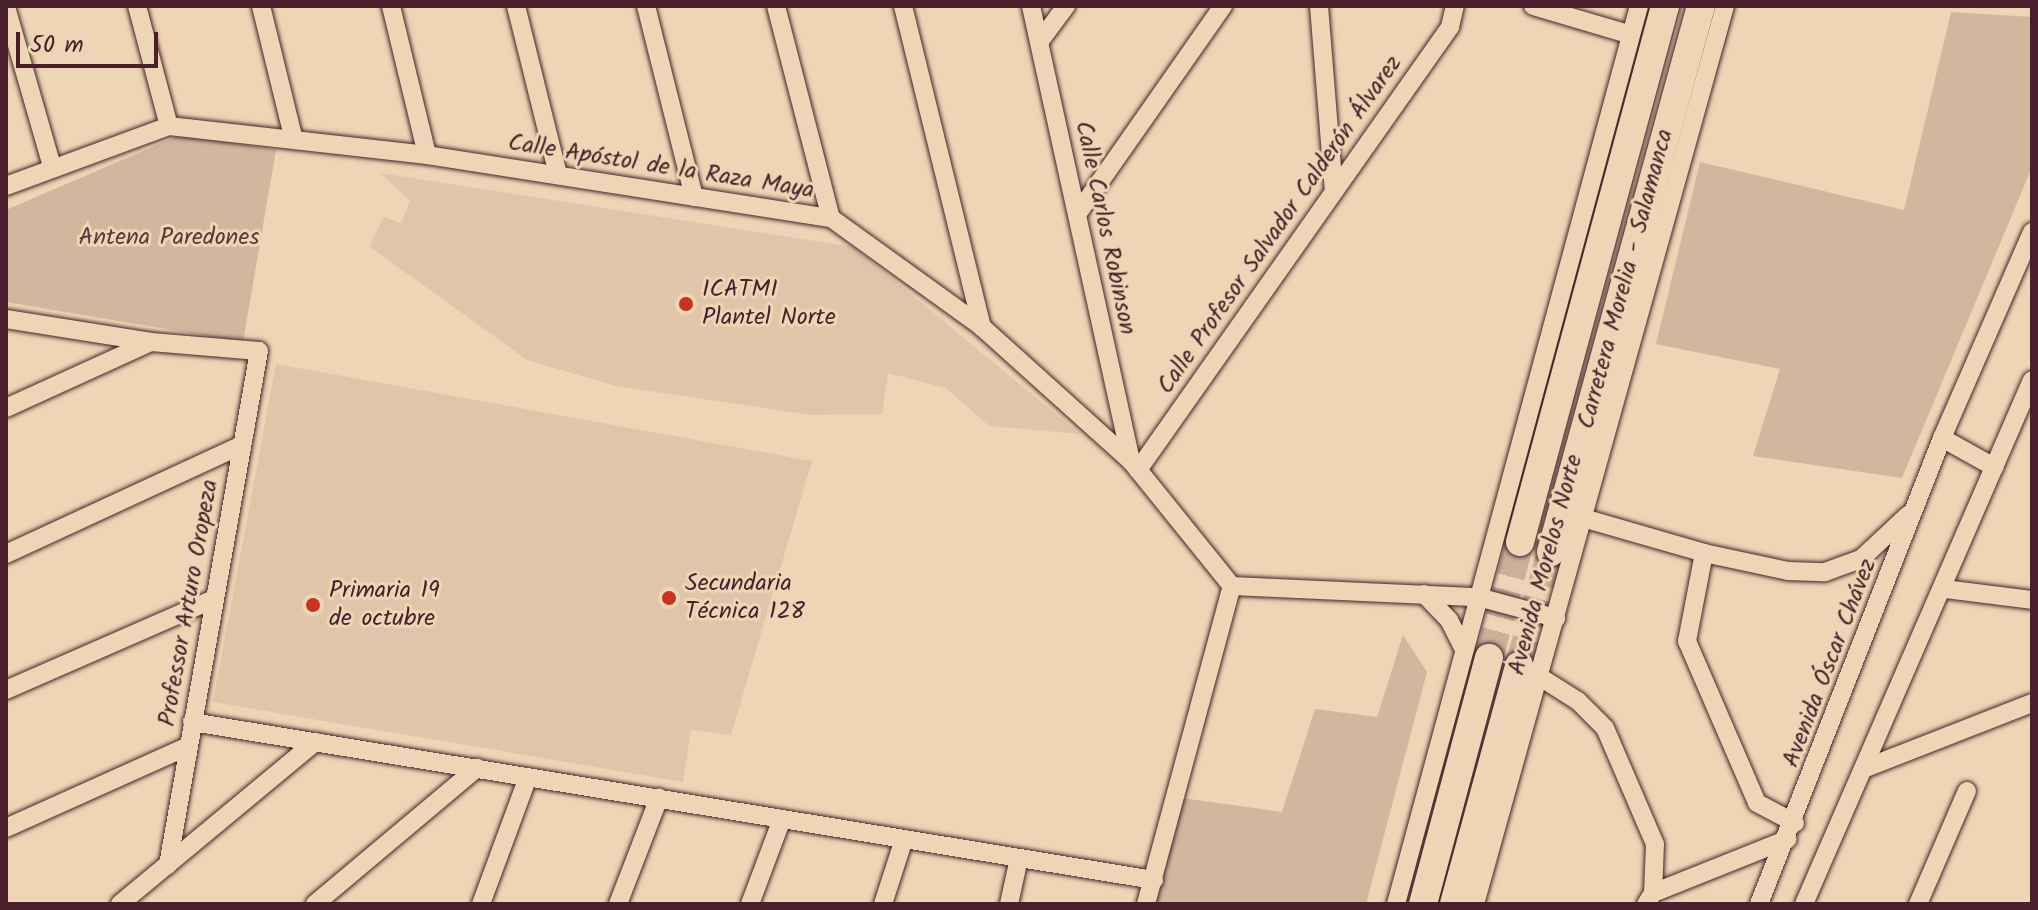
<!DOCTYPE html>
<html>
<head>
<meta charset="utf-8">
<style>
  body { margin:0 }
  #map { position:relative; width:2038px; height:910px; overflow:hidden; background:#edd5b5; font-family:Kalam,sans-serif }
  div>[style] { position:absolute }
  .built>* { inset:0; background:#dfc6a9 }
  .green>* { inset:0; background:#d2b79f }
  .highway-tunnel>* { height:28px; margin-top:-14px; transform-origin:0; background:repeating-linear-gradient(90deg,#ccb199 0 28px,transparent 0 42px) }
  .roads { filter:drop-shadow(0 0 2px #4a1f2b) drop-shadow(0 0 2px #4a1f2b) }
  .minor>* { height:18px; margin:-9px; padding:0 9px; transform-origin:9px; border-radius:9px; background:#edd5b5 }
  .highway>* { height:28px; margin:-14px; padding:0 14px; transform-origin:14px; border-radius:14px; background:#edd5b5 }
  .dots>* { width:22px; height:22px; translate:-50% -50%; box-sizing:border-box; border:4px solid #edd5b5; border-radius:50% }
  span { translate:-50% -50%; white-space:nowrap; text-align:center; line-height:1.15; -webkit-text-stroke:6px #edd5b5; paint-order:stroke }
  .street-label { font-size:24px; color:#4a1f2b }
  .park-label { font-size:24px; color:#5e363c }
  .poi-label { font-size:24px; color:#4a1f2b }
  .left { translate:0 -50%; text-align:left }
  .frame { position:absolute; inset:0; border:8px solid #4a1f2b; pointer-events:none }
  .scale { position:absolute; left:16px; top:32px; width:142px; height:36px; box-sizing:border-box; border:4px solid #4a1f2b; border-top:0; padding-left:10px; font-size:24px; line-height:28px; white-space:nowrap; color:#4a1f2b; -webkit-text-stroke:6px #edd5b5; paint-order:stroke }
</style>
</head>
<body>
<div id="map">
  <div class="built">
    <i style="clip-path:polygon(380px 173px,854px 247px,1080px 434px,989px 426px,946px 388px,888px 373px,882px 414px,811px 415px,616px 386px,527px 360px,369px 246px,384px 217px,401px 223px,410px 201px)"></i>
    <i style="clip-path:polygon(276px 364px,812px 461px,731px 735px,691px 730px,683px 782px,213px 702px)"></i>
  </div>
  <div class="green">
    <i style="clip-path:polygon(1951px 12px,2032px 17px,2032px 167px,1902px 478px,1753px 456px,1780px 369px,1656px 344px,1700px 162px,1904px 210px)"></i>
    <i style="clip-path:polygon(180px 135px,276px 150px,243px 342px,6px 302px,6px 210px)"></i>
    <i style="clip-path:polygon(1403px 635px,1427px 672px,1366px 904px,1155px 904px,1182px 798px,1282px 812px,1315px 709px,1377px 717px)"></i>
  </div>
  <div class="highway-tunnel">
    <i style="left:1489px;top:658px;width:120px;rotate:-75deg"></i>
    <i style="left:1519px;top:666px;width:118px;rotate:-74.3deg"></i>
  </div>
  <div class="roads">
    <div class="minor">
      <i style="left:137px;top:6px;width:124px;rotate:75.1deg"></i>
      <i style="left:261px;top:6px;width:138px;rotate:76.2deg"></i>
      <i style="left:391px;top:6px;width:153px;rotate:76.4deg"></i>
      <i style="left:516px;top:6px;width:174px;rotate:76deg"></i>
      <i style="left:646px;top:6px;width:197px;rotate:75.9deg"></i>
      <i style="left:776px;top:6px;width:219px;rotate:75.5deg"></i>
      <i style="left:903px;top:6px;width:331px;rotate:76.2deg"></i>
      <i style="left:1031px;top:6px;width:466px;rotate:77.6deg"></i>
      <i style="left:1319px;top:6px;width:186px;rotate:85.4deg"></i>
      <i style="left:1533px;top:6px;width:99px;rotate:16.4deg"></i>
      <i style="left:6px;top:7px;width:166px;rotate:73.9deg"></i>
      <i style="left:1040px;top:41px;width:44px;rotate:-53.4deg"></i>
      <i style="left:6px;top:186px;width:174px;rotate:-20.2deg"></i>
      <i style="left:169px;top:126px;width:260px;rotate:6.4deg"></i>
      <i style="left:427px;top:155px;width:409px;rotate:8.9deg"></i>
      <i style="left:831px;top:218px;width:186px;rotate:35.8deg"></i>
      <i style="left:982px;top:327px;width:200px;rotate:42deg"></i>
      <i style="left:1131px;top:461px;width:161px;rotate:51.1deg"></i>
      <i style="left:1232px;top:586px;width:246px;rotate:2.6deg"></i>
      <i style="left:1478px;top:597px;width:81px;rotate:15.1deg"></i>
      <i style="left:1078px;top:213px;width:253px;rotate:-55deg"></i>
      <i style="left:6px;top:319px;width:147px;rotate:9deg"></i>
      <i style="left:151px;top:342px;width:108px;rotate:4.8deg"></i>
      <i style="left:259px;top:351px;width:522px;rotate:100.04deg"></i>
      <i style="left:6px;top:408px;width:159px;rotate:-24.5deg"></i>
      <i style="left:1942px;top:438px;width:60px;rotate:29.1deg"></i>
      <i style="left:1138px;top:470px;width:542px;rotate:-54.84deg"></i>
      <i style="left:1450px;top:27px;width:22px;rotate:-77deg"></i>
      <i style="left:1583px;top:518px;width:126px;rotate:16.1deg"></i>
      <i style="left:1704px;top:553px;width:86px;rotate:12.1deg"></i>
      <i style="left:1788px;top:571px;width:37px;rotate:2deg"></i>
      <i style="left:1825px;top:572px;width:38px;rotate:-20deg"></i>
      <i style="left:1861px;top:559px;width:64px;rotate:-43.1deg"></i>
      <i style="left:1704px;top:553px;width:90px;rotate:100.9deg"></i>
      <i style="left:1687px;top:641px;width:176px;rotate:66.6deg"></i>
      <i style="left:1757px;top:803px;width:43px;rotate:27.8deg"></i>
      <i style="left:6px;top:554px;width:260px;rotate:-24.8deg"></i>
      <i style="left:1945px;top:589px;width:88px;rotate:7.2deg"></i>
      <i style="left:1424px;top:594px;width:36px;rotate:46deg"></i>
      <i style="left:1449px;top:620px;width:33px;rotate:63deg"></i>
      <i style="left:1540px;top:677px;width:45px;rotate:32.3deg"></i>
      <i style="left:1578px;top:701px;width:38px;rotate:45deg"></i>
      <i style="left:1605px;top:728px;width:126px;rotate:66.7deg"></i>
      <i style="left:1655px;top:844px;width:49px;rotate:92.3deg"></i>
      <i style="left:1653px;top:893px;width:13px;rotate:122deg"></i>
      <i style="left:6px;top:690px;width:227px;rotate:-23.6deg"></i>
      <i style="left:192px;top:722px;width:975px;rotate:9.33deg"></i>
      <i style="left:1863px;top:769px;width:181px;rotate:-21.3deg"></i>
      <i style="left:6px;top:828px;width:197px;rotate:-24.2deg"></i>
      <i style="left:1653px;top:893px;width:145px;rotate:-21.8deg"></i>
      <i style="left:120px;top:904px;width:254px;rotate:-39.7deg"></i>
      <i style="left:315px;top:904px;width:212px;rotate:-40deg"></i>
      <i style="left:481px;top:904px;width:135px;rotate:-69.7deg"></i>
      <i style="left:618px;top:904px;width:114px;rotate:-68.9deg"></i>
      <i style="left:750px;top:904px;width:91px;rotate:-69.4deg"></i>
      <i style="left:883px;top:904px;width:68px;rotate:-72.1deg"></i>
      <i style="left:1009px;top:904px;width:47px;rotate:-77.7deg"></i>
      <i style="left:1146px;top:904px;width:329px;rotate:-74.9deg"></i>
      <i style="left:1396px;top:904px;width:930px;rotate:-74.86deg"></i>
      <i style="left:1475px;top:904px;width:932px;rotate:-74.44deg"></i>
      <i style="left:1759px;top:904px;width:501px;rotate:-68.56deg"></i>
      <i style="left:1942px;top:438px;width:225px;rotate:-66.4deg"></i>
      <i style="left:1804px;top:904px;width:571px;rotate:-66.49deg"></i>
      <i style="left:1918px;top:904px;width:123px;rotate:-66.6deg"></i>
    </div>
    <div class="highway">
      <i style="left:1520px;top:542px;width:555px;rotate:-74.86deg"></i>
      <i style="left:1551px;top:552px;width:566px;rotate:-74.64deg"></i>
      <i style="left:1423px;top:904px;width:255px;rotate:-75deg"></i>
      <i style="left:1454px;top:904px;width:247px;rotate:-74.7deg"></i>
    </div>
  </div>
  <div class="dots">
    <i style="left:686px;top:304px;background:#c8321e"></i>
    <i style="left:669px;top:598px;background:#c8321e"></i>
    <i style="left:313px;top:605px;background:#c8321e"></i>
  </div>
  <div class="street-label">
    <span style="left:661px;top:167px;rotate:9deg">Calle Apóstol de la Raza Maya</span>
    <span style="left:1280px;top:225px;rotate:-55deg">Calle Profesor Salvador Calderón Álvarez</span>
    <span style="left:1105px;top:228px;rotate:78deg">Calle Carlos Robinson</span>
    <span style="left:1626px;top:279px;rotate:-75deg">Carretera Morelia - Salamanca</span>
    <span style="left:1546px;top:565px;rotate:-75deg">Avenida Morelos Norte</span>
    <span style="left:189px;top:603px;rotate:-80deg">Professor Arturo Oropeza</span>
    <span style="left:1830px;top:663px;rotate:-69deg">Avenida Óscar Chávez</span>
  </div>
  <div class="park-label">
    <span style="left:169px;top:238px">Antena Paredones</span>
  </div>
  <div class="poi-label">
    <span class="left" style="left:702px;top:304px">ICATMI<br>Plantel Norte</span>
    <span class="left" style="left:685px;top:598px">Secundaria<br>Técnica 128</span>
    <span class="left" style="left:329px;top:605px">Primaria 19<br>de octubre</span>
  </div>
  <div class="frame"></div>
  <div class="scale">50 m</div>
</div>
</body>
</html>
